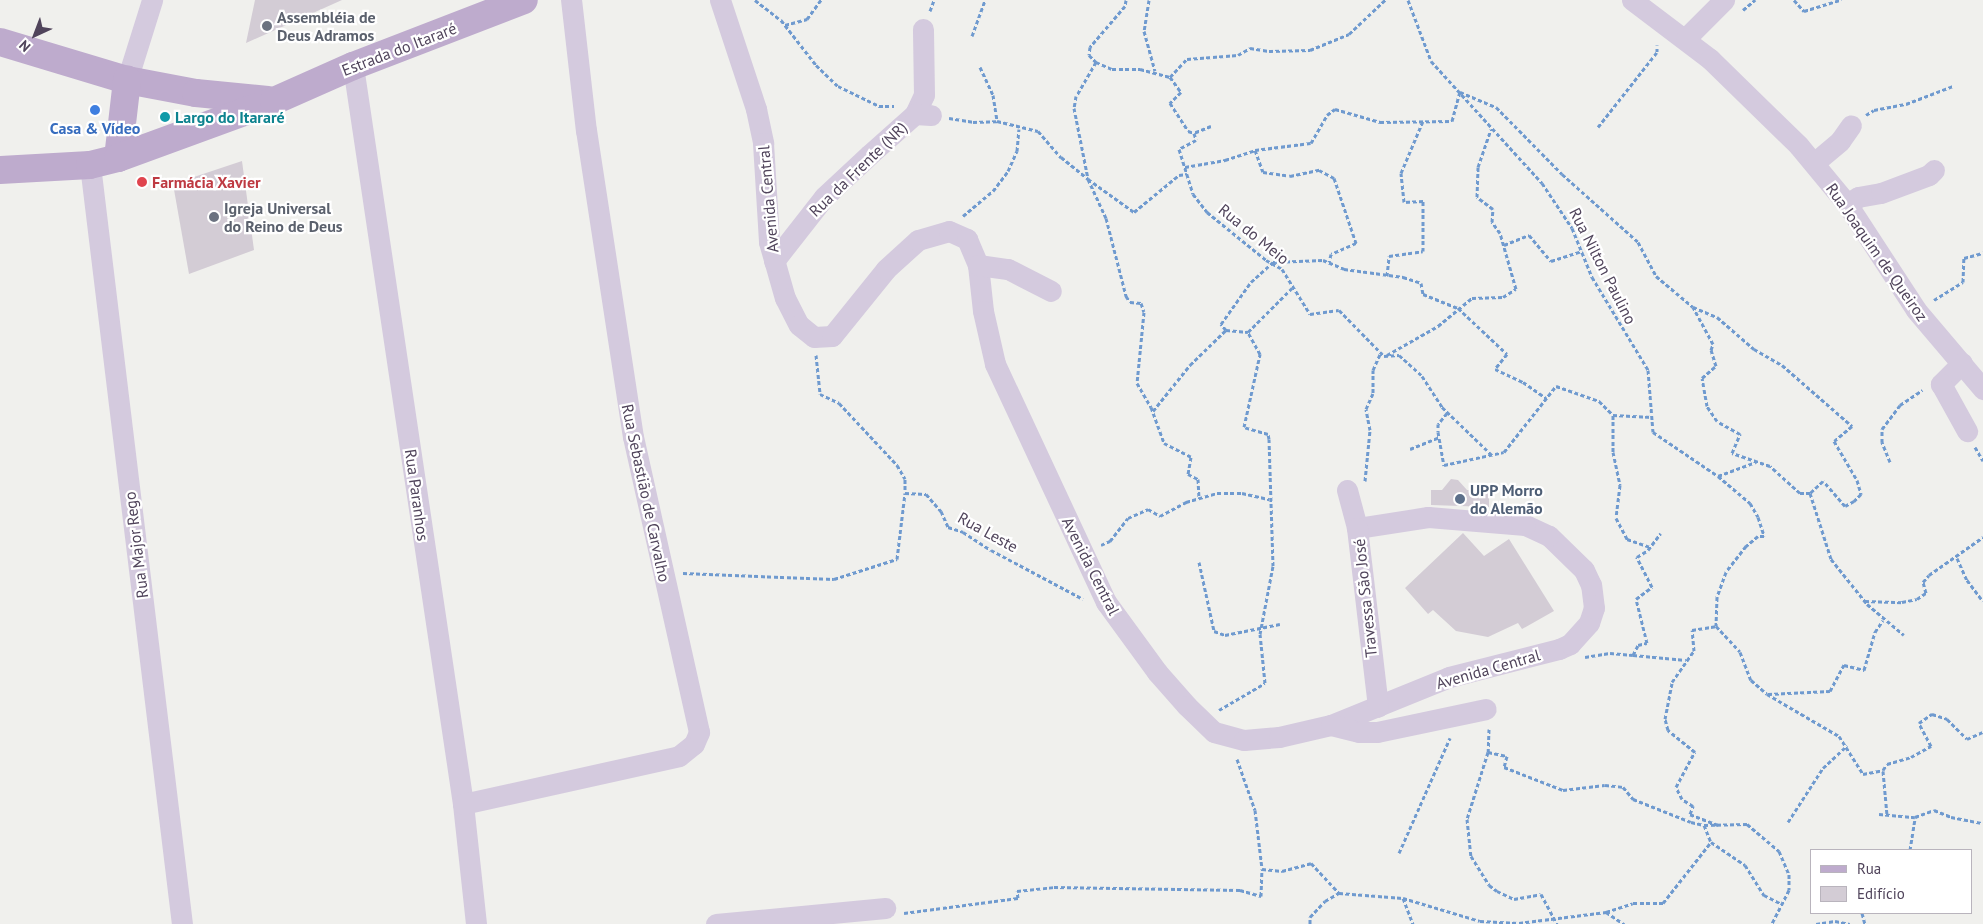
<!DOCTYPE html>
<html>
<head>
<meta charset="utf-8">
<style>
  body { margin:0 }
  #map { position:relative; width:1983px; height:924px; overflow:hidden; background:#f0f0ed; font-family:"PT Sans",sans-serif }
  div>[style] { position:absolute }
  .building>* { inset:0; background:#d3ccd5 }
  .path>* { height:3px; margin-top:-1.5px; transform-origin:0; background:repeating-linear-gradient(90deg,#6f9acf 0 4px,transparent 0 6.5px) }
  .street>* { height:21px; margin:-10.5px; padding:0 10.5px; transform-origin:10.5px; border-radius:10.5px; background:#d4cade }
  .primary>* { height:28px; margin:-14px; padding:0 14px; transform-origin:14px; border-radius:14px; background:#beabcd }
  .dots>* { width:14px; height:14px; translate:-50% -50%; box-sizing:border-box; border:2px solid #fff; border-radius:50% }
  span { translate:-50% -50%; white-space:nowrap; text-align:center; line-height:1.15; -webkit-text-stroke:4.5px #fff; paint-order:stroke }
  .worship-label { font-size:16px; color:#5b616d; font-weight:700 }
  .left { translate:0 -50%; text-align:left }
  .street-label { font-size:16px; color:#50445b }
  .culture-label { font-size:16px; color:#0d838f; font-weight:700 }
  .shop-label { font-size:16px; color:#366cbe; font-weight:700 }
  .health-label { font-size:16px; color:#be3a42; font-weight:700 }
  .service-label { font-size:16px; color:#4e5e75; font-weight:700 }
  .legend { position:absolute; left:1810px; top:849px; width:162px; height:65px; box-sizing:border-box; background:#fff; border:1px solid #b9b4bd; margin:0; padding:6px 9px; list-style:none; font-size:15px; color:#50445b }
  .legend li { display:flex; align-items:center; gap:10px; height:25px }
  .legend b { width:25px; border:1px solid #b9b4bd }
  .north { position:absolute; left:10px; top:10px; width:50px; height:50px; -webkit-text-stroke:4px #fff; paint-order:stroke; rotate:223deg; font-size:14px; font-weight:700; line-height:20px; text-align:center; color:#50445b }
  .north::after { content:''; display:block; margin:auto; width:18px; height:22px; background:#50445b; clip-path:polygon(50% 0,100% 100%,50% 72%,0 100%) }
</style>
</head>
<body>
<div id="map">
  <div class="building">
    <i style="clip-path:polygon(255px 0,342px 0,246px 43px)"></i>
    <i style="clip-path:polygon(242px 161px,254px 250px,189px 274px,173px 184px)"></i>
    <i style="clip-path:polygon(1451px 479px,1458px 480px,1467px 490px,1489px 489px,1489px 507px,1431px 505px,1431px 490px,1442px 490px)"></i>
    <i style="clip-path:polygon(1463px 533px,1484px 556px,1509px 539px,1554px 611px,1522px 629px,1518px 623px,1488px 637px,1456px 631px,1433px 610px,1428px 614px,1405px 588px)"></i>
  </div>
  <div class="path">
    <i style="left:755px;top:0;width:33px;rotate:38deg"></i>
    <i style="left:781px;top:20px;width:57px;rotate:52.1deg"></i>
    <i style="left:816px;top:65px;width:30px;rotate:44deg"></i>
    <i style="left:838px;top:86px;width:46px;rotate:26deg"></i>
    <i style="left:879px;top:106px;width:15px"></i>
    <i style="left:1126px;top:0;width:6px;rotate:99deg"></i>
    <i style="left:1125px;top:6px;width:54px;rotate:130.5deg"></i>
    <i style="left:1090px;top:47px;width:8px;rotate:97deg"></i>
    <i style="left:1089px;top:55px;width:10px;rotate:45deg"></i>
    <i style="left:1096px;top:62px;width:39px;rotate:120deg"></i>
    <i style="left:1076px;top:96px;width:12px;rotate:99deg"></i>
    <i style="left:1074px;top:108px;width:72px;rotate:78.8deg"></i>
    <i style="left:1088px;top:179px;width:57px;rotate:35.7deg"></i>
    <i style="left:1134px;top:212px;width:58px;rotate:-39.4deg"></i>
    <i style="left:1179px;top:175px;width:8px;rotate:-7deg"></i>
    <i style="left:1149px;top:0;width:31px;rotate:99deg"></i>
    <i style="left:1144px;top:31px;width:41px;rotate:74.6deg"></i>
    <i style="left:1408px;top:0;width:65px;rotate:69.3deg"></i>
    <i style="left:1431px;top:61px;width:165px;rotate:47.7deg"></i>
    <i style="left:1542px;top:183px;width:54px;rotate:56.3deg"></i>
    <i style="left:1572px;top:228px;width:53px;rotate:67.8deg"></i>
    <i style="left:1592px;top:277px;width:109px;rotate:58.9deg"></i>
    <i style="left:1648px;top:370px;width:62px;rotate:85.4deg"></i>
    <i style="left:1653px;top:432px;width:78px;rotate:34.1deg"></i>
    <i style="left:1718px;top:476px;width:42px;rotate:40.2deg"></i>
    <i style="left:1750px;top:503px;width:16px;rotate:60deg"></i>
    <i style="left:1758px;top:517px;width:20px;rotate:72deg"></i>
    <i style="left:1764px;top:536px;width:6px;rotate:180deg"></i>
    <i style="left:1758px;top:536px;width:16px;rotate:140deg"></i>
    <i style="left:1746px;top:546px;width:33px;rotate:128deg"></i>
    <i style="left:1726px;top:572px;width:27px;rotate:110deg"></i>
    <i style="left:1717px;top:597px;width:29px;rotate:92deg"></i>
    <i style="left:1794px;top:0;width:15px;rotate:48deg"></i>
    <i style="left:1804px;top:11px;width:39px;rotate:-17deg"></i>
    <i style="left:1743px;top:10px;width:16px;rotate:-40deg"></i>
    <i style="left:930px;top:11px;width:12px;rotate:-70deg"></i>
    <i style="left:785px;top:25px;width:23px;rotate:-15deg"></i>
    <i style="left:807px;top:19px;width:24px;rotate:-54deg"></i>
    <i style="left:972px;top:36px;width:38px;rotate:-70deg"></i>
    <i style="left:1096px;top:62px;width:17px;rotate:24deg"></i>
    <i style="left:1112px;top:69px;width:28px"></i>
    <i style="left:1140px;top:69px;width:31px;rotate:15deg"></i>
    <i style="left:1170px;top:77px;width:25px;rotate:-47deg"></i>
    <i style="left:1187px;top:59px;width:51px;rotate:-4.5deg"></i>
    <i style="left:1238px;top:55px;width:14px;rotate:-30deg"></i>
    <i style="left:1250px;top:48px;width:19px;rotate:9deg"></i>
    <i style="left:1269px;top:51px;width:41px;rotate:-1.4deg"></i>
    <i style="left:1310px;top:50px;width:42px;rotate:-22.3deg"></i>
    <i style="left:1349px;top:34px;width:50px;rotate:-43.4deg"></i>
    <i style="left:980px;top:67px;width:31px;rotate:65deg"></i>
    <i style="left:993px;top:95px;width:26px;rotate:81deg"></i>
    <i style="left:1170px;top:77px;width:19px;rotate:54deg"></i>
    <i style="left:1181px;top:92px;width:16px;rotate:135deg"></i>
    <i style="left:1170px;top:103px;width:33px;rotate:57deg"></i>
    <i style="left:1188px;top:131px;width:6px;rotate:18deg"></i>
    <i style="left:1866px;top:115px;width:9px;rotate:-32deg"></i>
    <i style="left:1874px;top:110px;width:33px;rotate:-11deg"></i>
    <i style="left:1906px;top:104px;width:50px;rotate:-21deg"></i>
    <i style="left:949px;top:118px;width:24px;rotate:9deg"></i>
    <i style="left:973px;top:122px;width:24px;rotate:-2deg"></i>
    <i style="left:997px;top:121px;width:42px;rotate:13.7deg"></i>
    <i style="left:1038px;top:131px;width:35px;rotate:49deg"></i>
    <i style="left:1061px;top:157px;width:35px;rotate:39deg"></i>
    <i style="left:1088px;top:179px;width:43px;rotate:65.2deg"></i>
    <i style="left:1106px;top:218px;width:81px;rotate:75.6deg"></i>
    <i style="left:1126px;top:296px;width:7px;rotate:56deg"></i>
    <i style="left:1130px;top:302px;width:11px;rotate:5deg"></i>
    <i style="left:1141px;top:303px;width:9px;rotate:72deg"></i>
    <i style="left:1144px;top:312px;width:71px;rotate:95.6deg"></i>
    <i style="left:1137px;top:383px;width:28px;rotate:60deg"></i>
    <i style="left:1151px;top:407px;width:38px;rotate:70deg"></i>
    <i style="left:1164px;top:443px;width:30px;rotate:27deg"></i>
    <i style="left:1191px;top:457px;width:17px;rotate:100deg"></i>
    <i style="left:1188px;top:474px;width:11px;rotate:27deg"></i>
    <i style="left:1198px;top:479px;width:18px;rotate:87deg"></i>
    <i style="left:1211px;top:126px;width:18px;rotate:158deg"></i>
    <i style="left:1194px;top:133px;width:7px;rotate:74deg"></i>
    <i style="left:1196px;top:140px;width:19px;rotate:152deg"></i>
    <i style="left:1179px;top:149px;width:47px;rotate:72.7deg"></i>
    <i style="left:1193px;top:194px;width:23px;rotate:52deg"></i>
    <i style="left:1207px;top:212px;width:76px;rotate:39.1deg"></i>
    <i style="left:1266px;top:260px;width:18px;rotate:29deg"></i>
    <i style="left:1282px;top:269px;width:53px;rotate:58.1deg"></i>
    <i style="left:1310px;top:314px;width:29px;rotate:-8deg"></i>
    <i style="left:1339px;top:310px;width:64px;rotate:45.6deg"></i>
    <i style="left:1384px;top:356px;width:15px;rotate:-4deg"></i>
    <i style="left:1399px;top:355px;width:31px;rotate:42deg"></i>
    <i style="left:1422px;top:376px;width:37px;rotate:57deg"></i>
    <i style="left:1442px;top:407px;width:71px;rotate:43.9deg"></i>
    <i style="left:1598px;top:127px;width:95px;rotate:-51.8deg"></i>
    <i style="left:1657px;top:52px;width:7px;rotate:-90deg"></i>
    <i style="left:1255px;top:150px;width:23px;rotate:70deg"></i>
    <i style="left:1263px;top:172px;width:27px;rotate:8deg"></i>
    <i style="left:1290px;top:176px;width:30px;rotate:-12deg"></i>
    <i style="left:1319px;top:170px;width:17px;rotate:28deg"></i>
    <i style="left:1334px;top:178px;width:69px;rotate:71.3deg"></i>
    <i style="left:1356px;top:243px;width:27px;rotate:156deg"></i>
    <i style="left:1331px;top:254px;width:8px;rotate:104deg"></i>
    <i style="left:1185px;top:167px;width:41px;rotate:-9.9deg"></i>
    <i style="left:1225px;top:160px;width:32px;rotate:-18deg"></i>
    <i style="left:1255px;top:150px;width:56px;rotate:-7.1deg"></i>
    <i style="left:1311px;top:143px;width:32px;rotate:-60deg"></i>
    <i style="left:1327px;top:115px;width:10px;rotate:-37deg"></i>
    <i style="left:1335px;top:109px;width:47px;rotate:16.1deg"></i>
    <i style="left:1380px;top:122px;width:72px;rotate:-0.8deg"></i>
    <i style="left:1452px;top:121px;width:30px;rotate:-75deg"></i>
    <i style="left:1460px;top:92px;width:39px;rotate:23deg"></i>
    <i style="left:1496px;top:107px;width:94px;rotate:45.4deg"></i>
    <i style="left:1562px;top:174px;width:102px;rotate:41.8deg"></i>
    <i style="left:1638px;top:242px;width:38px;rotate:62deg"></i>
    <i style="left:1656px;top:276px;width:48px;rotate:40deg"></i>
    <i style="left:1693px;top:307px;width:26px;rotate:23deg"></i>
    <i style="left:1717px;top:317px;width:49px;rotate:40.9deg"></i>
    <i style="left:1754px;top:349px;width:32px;rotate:30deg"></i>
    <i style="left:1782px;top:365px;width:93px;rotate:41.1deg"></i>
    <i style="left:1852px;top:426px;width:23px;rotate:140deg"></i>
    <i style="left:1834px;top:441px;width:45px;rotate:59.5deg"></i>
    <i style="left:1857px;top:480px;width:15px;rotate:74deg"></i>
    <i style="left:1861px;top:494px;width:10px;rotate:135deg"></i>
    <i style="left:1854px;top:501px;width:10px;rotate:151deg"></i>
    <i style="left:1845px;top:506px;width:33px;rotate:-131deg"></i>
    <i style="left:1823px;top:481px;width:18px;rotate:137deg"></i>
    <i style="left:1810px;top:493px;width:10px;rotate:180deg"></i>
    <i style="left:1800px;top:493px;width:40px;rotate:-138deg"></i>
    <i style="left:1770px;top:466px;width:40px;rotate:-161.1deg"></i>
    <i style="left:1732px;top:453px;width:21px;rotate:-67deg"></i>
    <i style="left:1740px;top:434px;width:26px;rotate:-151deg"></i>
    <i style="left:1717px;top:421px;width:18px;rotate:-124deg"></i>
    <i style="left:1707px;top:406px;width:28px;rotate:-100deg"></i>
    <i style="left:1702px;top:378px;width:18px;rotate:-41deg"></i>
    <i style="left:1716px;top:366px;width:17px;rotate:-107deg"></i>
    <i style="left:1711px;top:350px;width:6px;rotate:-72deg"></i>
    <i style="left:1713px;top:344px;width:42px;rotate:-118.4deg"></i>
    <i style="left:963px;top:216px;width:39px;rotate:-40deg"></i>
    <i style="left:993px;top:191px;width:25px;rotate:-53deg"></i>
    <i style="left:1008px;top:171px;width:22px;rotate:-66deg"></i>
    <i style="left:1017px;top:151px;width:22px;rotate:-85deg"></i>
    <i style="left:1504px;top:245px;width:27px;rotate:-22deg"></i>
    <i style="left:1529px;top:235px;width:34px;rotate:50deg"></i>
    <i style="left:1551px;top:261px;width:33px;rotate:-18deg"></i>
    <i style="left:1387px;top:276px;width:20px;rotate:-84deg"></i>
    <i style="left:1389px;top:256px;width:34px;rotate:-8deg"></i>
    <i style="left:1423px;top:251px;width:50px;rotate:-90deg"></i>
    <i style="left:1423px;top:201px;width:19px;rotate:177deg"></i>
    <i style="left:1404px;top:202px;width:29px;rotate:-96deg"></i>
    <i style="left:1401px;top:173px;width:56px;rotate:-67.1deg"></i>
    <i style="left:1934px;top:300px;width:34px;rotate:-32deg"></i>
    <i style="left:1963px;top:282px;width:24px;rotate:-88deg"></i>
    <i style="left:1964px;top:258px;width:20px;rotate:-15deg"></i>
    <i style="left:1226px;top:330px;width:8px;rotate:-130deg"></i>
    <i style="left:1221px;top:324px;width:52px;rotate:-54.5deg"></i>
    <i style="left:1251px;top:282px;width:30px;rotate:-42deg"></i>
    <i style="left:1273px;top:262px;width:50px;rotate:-2.3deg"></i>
    <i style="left:1323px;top:260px;width:23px;rotate:23deg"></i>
    <i style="left:1344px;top:269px;width:60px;rotate:7.7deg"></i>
    <i style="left:1403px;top:277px;width:19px;rotate:18deg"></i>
    <i style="left:1421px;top:283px;width:11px;rotate:80deg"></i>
    <i style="left:1423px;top:294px;width:38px;rotate:22deg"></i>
    <i style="left:1458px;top:308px;width:67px;rotate:43.2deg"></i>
    <i style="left:1507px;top:354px;width:19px;rotate:129deg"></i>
    <i style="left:1495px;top:369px;width:31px;rotate:25deg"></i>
    <i style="left:1523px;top:382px;width:28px;rotate:35deg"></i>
    <i style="left:816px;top:355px;width:39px;rotate:84deg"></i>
    <i style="left:820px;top:394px;width:21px;rotate:25deg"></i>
    <i style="left:839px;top:403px;width:85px;rotate:46.9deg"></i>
    <i style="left:897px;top:465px;width:16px;rotate:60deg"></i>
    <i style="left:905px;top:479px;width:14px;rotate:90deg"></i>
    <i style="left:905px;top:493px;width:21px;rotate:3deg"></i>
    <i style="left:926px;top:494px;width:23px;rotate:49deg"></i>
    <i style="left:941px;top:511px;width:17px;rotate:66deg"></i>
    <i style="left:948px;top:527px;width:16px;rotate:18deg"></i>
    <i style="left:963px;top:532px;width:33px;rotate:33deg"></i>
    <i style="left:991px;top:550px;width:104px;rotate:28deg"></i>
    <i style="left:1387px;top:355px;width:59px;rotate:-29.6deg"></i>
    <i style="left:1438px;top:326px;width:44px;rotate:-39.5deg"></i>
    <i style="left:1472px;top:298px;width:31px;rotate:-2deg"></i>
    <i style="left:1503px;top:297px;width:15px;rotate:-32deg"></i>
    <i style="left:1516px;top:289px;width:58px;rotate:-105.9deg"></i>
    <i style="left:1500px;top:233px;width:14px;rotate:-126deg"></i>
    <i style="left:1492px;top:222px;width:13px;rotate:-86deg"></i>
    <i style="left:1493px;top:209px;width:20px;rotate:-143deg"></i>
    <i style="left:1477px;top:197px;width:30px;rotate:-88deg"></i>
    <i style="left:1478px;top:167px;width:40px;rotate:-71.1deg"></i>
    <i style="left:1153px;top:411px;width:59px;rotate:-51.2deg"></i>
    <i style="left:1190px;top:365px;width:50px;rotate:-44.2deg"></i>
    <i style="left:1226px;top:330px;width:22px;rotate:5deg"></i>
    <i style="left:1447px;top:413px;width:14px;rotate:129deg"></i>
    <i style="left:1438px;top:424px;width:8px;rotate:90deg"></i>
    <i style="left:1438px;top:432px;width:34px;rotate:80deg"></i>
    <i style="left:1444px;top:465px;width:61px;rotate:-12.2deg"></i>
    <i style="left:1504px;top:452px;width:84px;rotate:-51.8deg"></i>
    <i style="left:1556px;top:386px;width:46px;rotate:19.2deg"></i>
    <i style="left:1599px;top:401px;width:20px;rotate:45deg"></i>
    <i style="left:1613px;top:415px;width:39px;rotate:3deg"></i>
    <i style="left:1613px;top:415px;width:37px;rotate:90deg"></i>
    <i style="left:1613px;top:452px;width:34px;rotate:78deg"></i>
    <i style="left:1620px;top:485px;width:33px;rotate:97deg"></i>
    <i style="left:1616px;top:518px;width:24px;rotate:62deg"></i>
    <i style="left:1627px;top:539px;width:24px;rotate:19deg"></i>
    <i style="left:1975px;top:447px;width:16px;rotate:60deg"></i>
    <i style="left:1410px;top:449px;width:31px;rotate:-22deg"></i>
    <i style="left:1890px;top:462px;width:22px;rotate:-112deg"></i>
    <i style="left:1882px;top:442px;width:13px;rotate:-90deg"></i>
    <i style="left:1882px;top:429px;width:30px;rotate:-53deg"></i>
    <i style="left:1900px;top:405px;width:27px;rotate:-34deg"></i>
    <i style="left:1718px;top:476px;width:40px;rotate:-20.2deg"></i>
    <i style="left:1365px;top:481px;width:51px;rotate:-84.4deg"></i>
    <i style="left:1370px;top:430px;width:21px;rotate:-101deg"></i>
    <i style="left:1366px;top:409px;width:17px;rotate:-66deg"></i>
    <i style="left:1373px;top:393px;width:23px;rotate:-90deg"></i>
    <i style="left:1373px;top:370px;width:20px;rotate:-66deg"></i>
    <i style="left:1810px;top:493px;width:69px;rotate:72.3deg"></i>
    <i style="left:1831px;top:559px;width:58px;rotate:51.3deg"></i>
    <i style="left:1867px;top:604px;width:48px;rotate:40deg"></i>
    <i style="left:1101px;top:545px;width:10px;rotate:-24deg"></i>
    <i style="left:1110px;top:541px;width:29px;rotate:-52deg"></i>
    <i style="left:1128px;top:518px;width:22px;rotate:-24deg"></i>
    <i style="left:1148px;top:509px;width:14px;rotate:30deg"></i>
    <i style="left:1160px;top:516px;width:30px;rotate:-28deg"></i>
    <i style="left:1186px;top:502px;width:32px;rotate:-16deg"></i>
    <i style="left:1217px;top:493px;width:25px"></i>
    <i style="left:1242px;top:493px;width:28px;rotate:13deg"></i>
    <i style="left:1957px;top:558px;width:24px;rotate:66deg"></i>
    <i style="left:1967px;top:580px;width:26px;rotate:53deg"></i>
    <i style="left:1199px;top:562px;width:71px;rotate:77.7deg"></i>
    <i style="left:1214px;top:631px;width:12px;rotate:20deg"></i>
    <i style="left:1225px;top:635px;width:56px;rotate:-11.3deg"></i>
    <i style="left:683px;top:573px;width:151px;rotate:2.3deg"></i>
    <i style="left:834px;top:579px;width:66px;rotate:-17.6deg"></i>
    <i style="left:897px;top:559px;width:66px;rotate:-83.1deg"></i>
    <i style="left:1865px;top:601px;width:37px;rotate:2deg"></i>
    <i style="left:1902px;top:602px;width:15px;rotate:-11deg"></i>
    <i style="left:1917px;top:599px;width:11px;rotate:-34deg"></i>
    <i style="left:1926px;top:593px;width:11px;rotate:-105deg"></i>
    <i style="left:1923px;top:582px;width:9px;rotate:-49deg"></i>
    <i style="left:1929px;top:575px;width:66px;rotate:-35.1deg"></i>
    <i style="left:1633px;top:655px;width:53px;rotate:5.4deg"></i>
    <i style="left:1585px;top:657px;width:25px;rotate:-9deg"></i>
    <i style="left:1610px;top:653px;width:23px;rotate:5deg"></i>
    <i style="left:1633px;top:655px;width:11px;rotate:-63deg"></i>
    <i style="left:1638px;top:645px;width:9px;rotate:-13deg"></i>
    <i style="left:1647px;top:643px;width:45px;rotate:-104deg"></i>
    <i style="left:1636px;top:599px;width:20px;rotate:-37deg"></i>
    <i style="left:1652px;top:587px;width:34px;rotate:-117deg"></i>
    <i style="left:1637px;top:557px;width:13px;rotate:-32deg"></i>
    <i style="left:1648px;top:550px;width:21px;rotate:-53deg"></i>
    <i style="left:1768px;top:694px;width:62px;rotate:-2.8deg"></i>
    <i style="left:1830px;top:691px;width:30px;rotate:-62deg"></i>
    <i style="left:1844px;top:665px;width:21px;rotate:14deg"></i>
    <i style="left:1864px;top:670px;width:40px;rotate:-74deg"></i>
    <i style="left:1875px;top:632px;width:14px;rotate:-56deg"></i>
    <i style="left:1219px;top:710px;width:53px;rotate:-30.4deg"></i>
    <i style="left:1265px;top:683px;width:49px;rotate:-95.8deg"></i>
    <i style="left:1260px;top:634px;width:69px;rotate:-79.2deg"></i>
    <i style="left:1273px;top:566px;width:127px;rotate:-91.8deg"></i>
    <i style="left:1269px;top:439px;width:5px;rotate:-101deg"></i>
    <i style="left:1268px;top:434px;width:25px;rotate:-164deg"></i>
    <i style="left:1244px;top:427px;width:75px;rotate:-77.6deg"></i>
    <i style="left:1260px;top:354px;width:25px;rotate:-119deg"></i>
    <i style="left:1248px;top:332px;width:64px;rotate:-45deg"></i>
    <i style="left:1489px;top:729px;width:23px;rotate:92deg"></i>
    <i style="left:1488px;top:752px;width:70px;rotate:107.4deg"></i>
    <i style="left:1467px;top:819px;width:37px;rotate:84deg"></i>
    <i style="left:1471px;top:856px;width:34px;rotate:58deg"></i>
    <i style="left:1489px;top:885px;width:10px;rotate:37deg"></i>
    <i style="left:1497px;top:891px;width:19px;rotate:25deg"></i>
    <i style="left:1514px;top:899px;width:27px;rotate:-10deg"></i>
    <i style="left:1541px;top:894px;width:34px;rotate:62deg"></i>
    <i style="left:1488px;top:752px;width:19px;rotate:12deg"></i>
    <i style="left:1507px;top:756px;width:11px;rotate:105deg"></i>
    <i style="left:1504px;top:767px;width:63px;rotate:21.3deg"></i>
    <i style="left:1563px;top:790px;width:42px;rotate:-6.8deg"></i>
    <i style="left:1605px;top:785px;width:18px;rotate:6deg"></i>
    <i style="left:1623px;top:787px;width:16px;rotate:50deg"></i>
    <i style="left:1633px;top:799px;width:62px;rotate:21.6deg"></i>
    <i style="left:1691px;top:822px;width:13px;rotate:13deg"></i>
    <i style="left:1704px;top:825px;width:43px;rotate:-1.3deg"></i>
    <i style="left:1747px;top:824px;width:42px;rotate:40.2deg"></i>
    <i style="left:1779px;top:851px;width:25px;rotate:67deg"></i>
    <i style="left:1789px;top:874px;width:16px;rotate:90deg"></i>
    <i style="left:1789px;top:890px;width:38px;rotate:117deg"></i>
    <i style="left:1237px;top:759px;width:54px;rotate:70.6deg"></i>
    <i style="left:1255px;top:810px;width:59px;rotate:83.2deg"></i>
    <i style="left:1883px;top:771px;width:44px;rotate:84.8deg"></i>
    <i style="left:1879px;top:814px;width:36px;rotate:5deg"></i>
    <i style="left:1915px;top:817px;width:20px;rotate:-20deg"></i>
    <i style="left:1934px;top:810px;width:18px;rotate:22deg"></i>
    <i style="left:1951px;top:817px;width:33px;rotate:11deg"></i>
    <i style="left:1788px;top:822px;width:64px;rotate:-57.1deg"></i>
    <i style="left:1823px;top:768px;width:33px;rotate:-43deg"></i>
    <i style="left:1704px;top:825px;width:18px;rotate:68deg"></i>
    <i style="left:1711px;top:842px;width:41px;rotate:34.1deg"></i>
    <i style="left:1745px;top:865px;width:36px;rotate:58deg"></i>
    <i style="left:1764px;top:895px;width:20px;rotate:27deg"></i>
    <i style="left:1718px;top:825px;width:30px;rotate:-159deg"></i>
    <i style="left:1690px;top:814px;width:9px;rotate:-69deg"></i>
    <i style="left:1693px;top:806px;width:13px;rotate:-148deg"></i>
    <i style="left:1682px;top:799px;width:13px;rotate:-117deg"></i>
    <i style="left:1676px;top:787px;width:40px;rotate:-62deg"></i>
    <i style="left:1695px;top:752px;width:35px;rotate:-141deg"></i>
    <i style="left:1668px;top:730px;width:11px;rotate:-105deg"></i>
    <i style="left:1665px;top:719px;width:38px;rotate:-79deg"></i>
    <i style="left:1672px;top:682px;width:38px;rotate:-55deg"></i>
    <i style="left:1694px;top:651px;width:21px;rotate:-95deg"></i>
    <i style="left:1692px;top:630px;width:24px;rotate:-9deg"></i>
    <i style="left:1716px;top:626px;width:35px;rotate:47deg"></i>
    <i style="left:1740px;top:652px;width:30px;rotate:69deg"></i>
    <i style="left:1751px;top:680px;width:21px;rotate:41deg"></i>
    <i style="left:1767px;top:694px;width:83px;rotate:30.3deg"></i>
    <i style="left:1839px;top:736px;width:45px;rotate:57.7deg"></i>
    <i style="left:1863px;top:774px;width:20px;rotate:-11deg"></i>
    <i style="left:1883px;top:770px;width:7px;rotate:-56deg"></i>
    <i style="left:1887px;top:764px;width:25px;rotate:-16deg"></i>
    <i style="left:1911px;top:757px;width:23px;rotate:-29deg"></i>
    <i style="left:1931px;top:746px;width:26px;rotate:-118deg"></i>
    <i style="left:1919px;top:723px;width:16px;rotate:-35deg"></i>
    <i style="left:1932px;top:714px;width:16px;rotate:18deg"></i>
    <i style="left:1947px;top:719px;width:28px;rotate:45deg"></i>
    <i style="left:1967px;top:739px;width:17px;rotate:-24deg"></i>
    <i style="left:1910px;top:850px;width:33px;rotate:-81deg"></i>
    <i style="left:1399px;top:853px;width:126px;rotate:-66.1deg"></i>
    <i style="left:1403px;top:898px;width:28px;rotate:69deg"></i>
    <i style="left:1606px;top:912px;width:28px;rotate:-18deg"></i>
    <i style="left:1633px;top:903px;width:30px"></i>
    <i style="left:1663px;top:903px;width:78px;rotate:-51.8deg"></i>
    <i style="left:1606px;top:912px;width:22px;rotate:34deg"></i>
    <i style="left:904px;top:913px;width:115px;rotate:-7.5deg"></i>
    <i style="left:1018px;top:898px;width:7px;rotate:-98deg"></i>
    <i style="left:1017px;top:891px;width:37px;rotate:-6deg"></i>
    <i style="left:1054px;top:887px;width:186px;rotate:0.9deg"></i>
    <i style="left:1240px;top:890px;width:22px;rotate:16deg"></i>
    <i style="left:1261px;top:896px;width:27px;rotate:-88deg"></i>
    <i style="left:1262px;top:869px;width:20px;rotate:6deg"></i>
    <i style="left:1282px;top:871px;width:30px;rotate:-15deg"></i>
    <i style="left:1311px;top:863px;width:41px;rotate:47deg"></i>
    <i style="left:1339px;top:893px;width:64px;rotate:4.5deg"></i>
    <i style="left:1403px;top:898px;width:80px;rotate:16.6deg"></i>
    <i style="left:1480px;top:921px;width:39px;rotate:3deg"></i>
    <i style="left:1519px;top:923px;width:88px;rotate:-7.2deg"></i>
    <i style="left:1862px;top:913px;width:11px;rotate:75deg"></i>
    <i style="left:1310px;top:924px;width:7px;rotate:-90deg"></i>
    <i style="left:1310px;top:917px;width:22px;rotate:-47deg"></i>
    <i style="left:1325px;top:901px;width:16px;rotate:-30deg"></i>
    <i style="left:1816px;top:924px;width:19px;rotate:-9deg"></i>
    <i style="left:1835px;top:921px;width:15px;rotate:11deg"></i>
  </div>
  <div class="street">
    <i style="left:720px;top:0;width:115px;rotate:71.7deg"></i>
    <i style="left:756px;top:109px;width:35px;rotate:78deg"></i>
    <i style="left:763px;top:143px;width:99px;rotate:86.5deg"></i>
    <i style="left:769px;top:242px;width:58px;rotate:74.1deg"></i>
    <i style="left:785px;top:298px;width:30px;rotate:63deg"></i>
    <i style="left:799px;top:325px;width:19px;rotate:39deg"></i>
    <i style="left:814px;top:337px;width:18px;rotate:-3deg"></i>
    <i style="left:832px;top:336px;width:86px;rotate:-51.1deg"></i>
    <i style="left:886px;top:269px;width:43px;rotate:-42.2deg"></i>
    <i style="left:918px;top:240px;width:32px;rotate:-16deg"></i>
    <i style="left:949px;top:231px;width:20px;rotate:24deg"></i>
    <i style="left:967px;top:239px;width:28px;rotate:67deg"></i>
    <i style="left:978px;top:265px;width:46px;rotate:83.8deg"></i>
    <i style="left:983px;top:311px;width:54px;rotate:77.2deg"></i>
    <i style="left:995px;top:364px;width:263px;rotate:65deg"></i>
    <i style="left:1106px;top:602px;width:87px;rotate:53.9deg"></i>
    <i style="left:1157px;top:672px;width:45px;rotate:48.6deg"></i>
    <i style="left:1187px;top:706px;width:37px;rotate:44deg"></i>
    <i style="left:1214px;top:732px;width:31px;rotate:15deg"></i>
    <i style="left:1244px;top:740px;width:35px;rotate:-5deg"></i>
    <i style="left:1279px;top:737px;width:53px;rotate:-13deg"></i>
    <i style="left:1331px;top:725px;width:127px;rotate:-22.1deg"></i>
    <i style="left:1449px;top:677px;width:114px;rotate:-14.3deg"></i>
    <i style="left:1559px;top:649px;width:12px;rotate:-24deg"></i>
    <i style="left:1570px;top:644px;width:28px;rotate:-48deg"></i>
    <i style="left:1589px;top:623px;width:16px;rotate:-72deg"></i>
    <i style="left:1594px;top:608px;width:23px;rotate:-97deg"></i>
    <i style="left:1591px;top:585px;width:17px;rotate:-115deg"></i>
    <i style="left:1584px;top:570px;width:49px;rotate:-135.8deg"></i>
    <i style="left:1549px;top:536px;width:26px;rotate:-155deg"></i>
    <i style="left:1525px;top:525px;width:97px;rotate:-175.3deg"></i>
    <i style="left:1428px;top:517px;width:72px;rotate:171.2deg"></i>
    <i style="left:1632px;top:0;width:98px;rotate:37.1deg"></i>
    <i style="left:1710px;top:59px;width:124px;rotate:44.3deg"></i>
    <i style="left:1799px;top:146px;width:75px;rotate:50.4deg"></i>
    <i style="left:1847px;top:204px;width:126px;rotate:56.9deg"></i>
    <i style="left:1916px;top:310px;width:104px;rotate:49.7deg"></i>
    <i style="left:1686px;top:38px;width:54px;rotate:-45deg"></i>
    <i style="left:353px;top:66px;width:746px;rotate:81.52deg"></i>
    <i style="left:463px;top:804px;width:121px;rotate:83.8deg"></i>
    <i style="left:127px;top:80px;width:84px;rotate:-72.6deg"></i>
    <i style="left:915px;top:114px;width:21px;rotate:-65deg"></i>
    <i style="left:924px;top:95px;width:66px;rotate:-90.9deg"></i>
    <i style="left:1814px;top:163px;width:34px;rotate:-40deg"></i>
    <i style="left:1840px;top:141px;width:19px;rotate:-55deg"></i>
    <i style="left:90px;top:165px;width:765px;rotate:83.09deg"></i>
    <i style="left:1847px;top:204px;width:13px;rotate:-32deg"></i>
    <i style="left:1858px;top:197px;width:23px;rotate:-10deg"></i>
    <i style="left:1881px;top:193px;width:51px;rotate:-20.6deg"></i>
    <i style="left:1929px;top:175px;width:7px;rotate:-45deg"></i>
    <i style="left:774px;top:261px;width:81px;rotate:-52deg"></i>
    <i style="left:824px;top:197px;width:62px;rotate:-43deg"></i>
    <i style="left:869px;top:155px;width:62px;rotate:-41.7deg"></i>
    <i style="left:915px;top:114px;width:16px;rotate:4deg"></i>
    <i style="left:978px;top:265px;width:30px;rotate:8deg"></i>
    <i style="left:1008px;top:269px;width:48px;rotate:27.1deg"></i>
    <i style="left:1962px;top:363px;width:30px;rotate:135deg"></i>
    <i style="left:1941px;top:384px;width:54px;rotate:61deg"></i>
    <i style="left:1347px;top:490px;width:39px;rotate:75deg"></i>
    <i style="left:1357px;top:528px;width:180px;rotate:83.3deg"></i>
    <i style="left:1331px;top:725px;width:29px;rotate:14deg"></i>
    <i style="left:1359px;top:732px;width:18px"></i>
    <i style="left:1377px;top:732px;width:111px;rotate:-11.9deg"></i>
    <i style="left:463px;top:804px;width:221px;rotate:-12.5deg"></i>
    <i style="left:679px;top:756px;width:19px;rotate:-39deg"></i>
    <i style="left:694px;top:744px;width:13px;rotate:-67deg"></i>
    <i style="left:699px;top:732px;width:302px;rotate:-102.6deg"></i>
    <i style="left:633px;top:437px;width:310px;rotate:-98.7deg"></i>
    <i style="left:586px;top:131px;width:132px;rotate:-96.5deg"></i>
    <i style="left:716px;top:924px;width:170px;rotate:-5.4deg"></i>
  </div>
  <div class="primary">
    <i style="left:0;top:42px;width:133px;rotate:16.7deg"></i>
    <i style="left:127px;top:80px;width:70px;rotate:10.7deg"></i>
    <i style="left:196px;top:93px;width:72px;rotate:5.6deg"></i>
    <i style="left:118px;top:158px;width:79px;rotate:-83.4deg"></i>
    <i style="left:0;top:170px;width:90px;rotate:-3.2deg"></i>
    <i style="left:90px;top:165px;width:29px;rotate:-14deg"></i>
    <i style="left:118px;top:158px;width:166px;rotate:-20.1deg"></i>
    <i style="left:274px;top:101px;width:86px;rotate:-23.9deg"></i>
    <i style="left:353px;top:66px;width:183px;rotate:-21.1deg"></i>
  </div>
  <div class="dots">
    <i style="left:267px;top:26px;background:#6b7280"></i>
    <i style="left:95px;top:110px;background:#3f7fe0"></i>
    <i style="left:165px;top:117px;background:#0f9aa8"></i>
    <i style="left:142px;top:182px;background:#e0444e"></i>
    <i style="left:214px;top:217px;background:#6b7280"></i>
    <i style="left:1460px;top:499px;background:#5c6f8a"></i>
  </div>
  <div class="worship-label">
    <span class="left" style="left:277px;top:26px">Assembléia de<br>Deus Adramos</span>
    <span class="left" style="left:224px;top:217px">Igreja Universal<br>do Reino de Deus</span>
  </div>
  <div class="street-label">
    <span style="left:399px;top:49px;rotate:-21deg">Estrada do Itararé</span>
    <span style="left:858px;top:169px;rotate:-44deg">Rua da Frente (NR)</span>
    <span style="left:768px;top:199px;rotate:-95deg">Avenida Central</span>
    <span style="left:1254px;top:234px;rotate:39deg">Rua do Meio</span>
    <span style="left:1877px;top:252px;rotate:55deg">Rua Joaquim de Queiroz</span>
    <span style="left:1603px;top:266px;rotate:63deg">Rua Nilton Paulino</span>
    <span style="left:646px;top:493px;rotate:78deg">Rua Sebastião de Carvalho</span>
    <span style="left:417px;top:495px;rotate:82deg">Rua Paranhos</span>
    <span style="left:988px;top:532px;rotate:29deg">Rua Leste</span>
    <span style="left:136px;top:545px;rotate:-97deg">Rua Major Rego</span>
    <span style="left:1091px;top:566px;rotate:63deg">Avenida Central</span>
    <span style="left:1365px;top:598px;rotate:-96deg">Travessa São José</span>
    <span style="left:1488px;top:669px;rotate:-16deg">Avenida Central</span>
  </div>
  <div class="culture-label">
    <span class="left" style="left:175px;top:117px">Largo do Itararé</span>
  </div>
  <div class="shop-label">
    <span style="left:95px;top:128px">Casa &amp; Vídeo</span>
  </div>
  <div class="health-label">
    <span class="left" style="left:152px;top:182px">Farmácia Xavier</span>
  </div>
  <div class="service-label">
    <span class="left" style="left:1470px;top:499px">UPP Morro<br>do Alemão</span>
  </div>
  <ul class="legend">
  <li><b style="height:6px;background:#beabcd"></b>Rua</li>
  <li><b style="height:14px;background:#d3ccd5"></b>Edifício</li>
  </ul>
  <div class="north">N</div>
</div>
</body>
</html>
